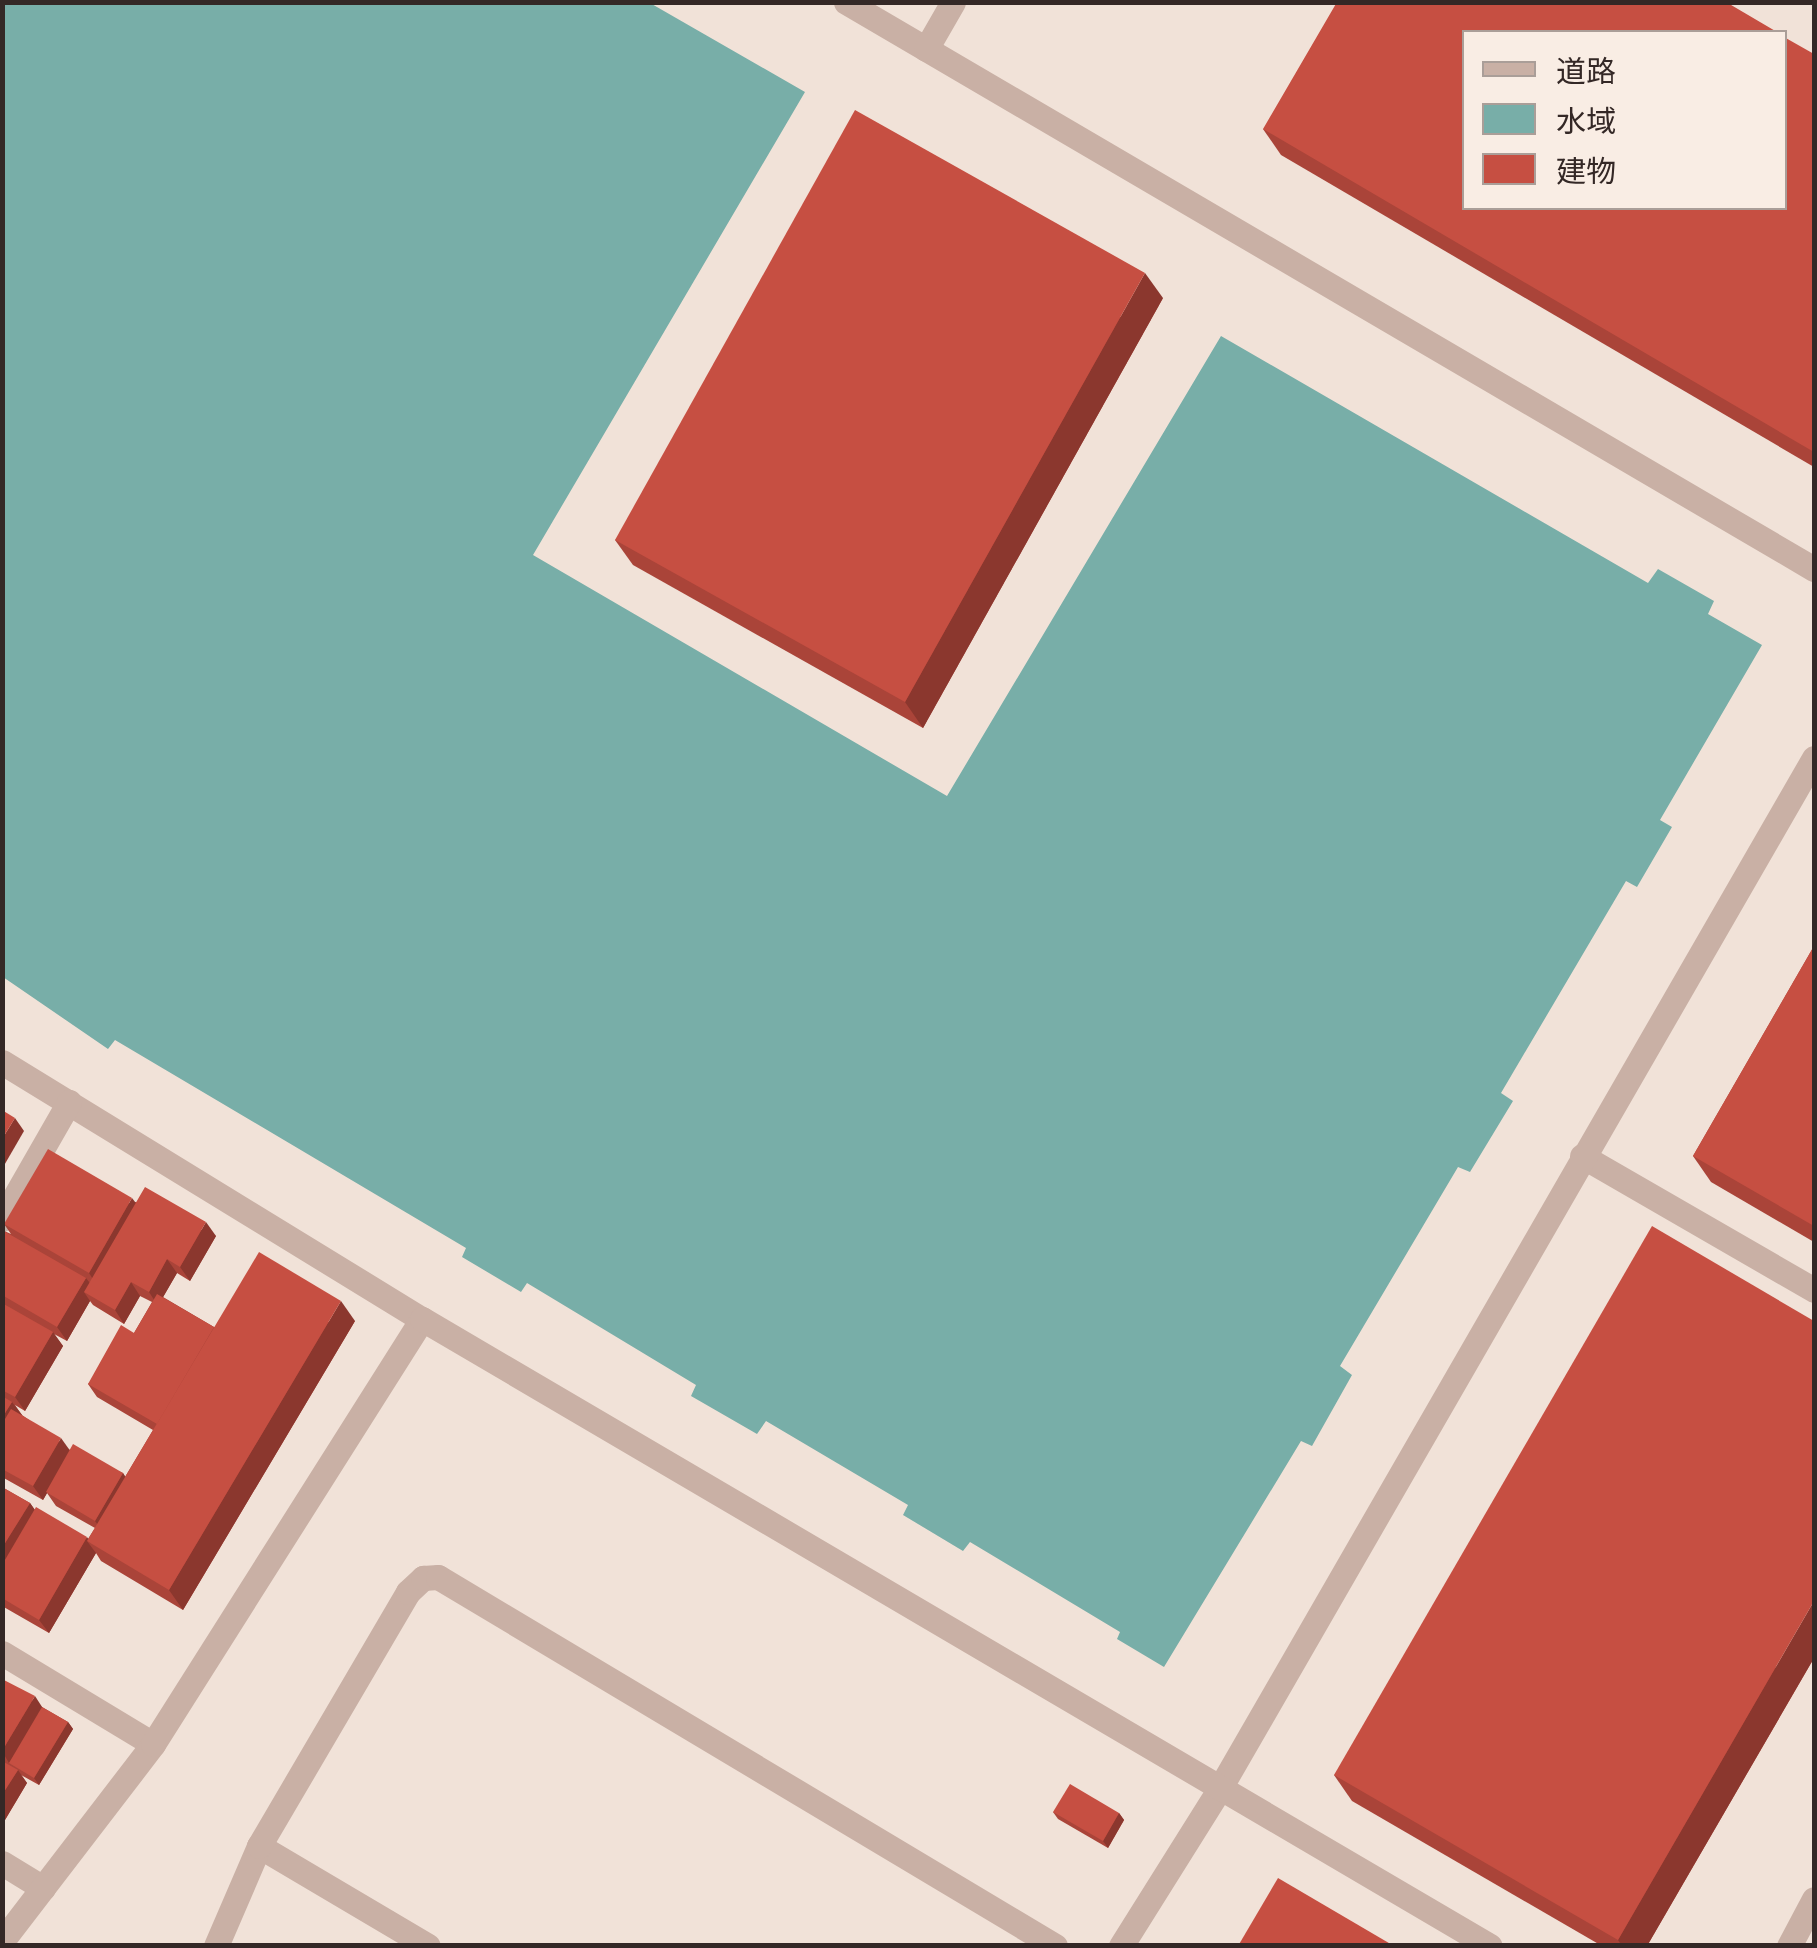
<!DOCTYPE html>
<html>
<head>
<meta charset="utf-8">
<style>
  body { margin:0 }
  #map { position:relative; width:1817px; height:1948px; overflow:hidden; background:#f1e2d8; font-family:"DM Sans","Noto Sans JP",sans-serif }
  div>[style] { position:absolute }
  .water>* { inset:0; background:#78aea8 }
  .service>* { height:25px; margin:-12.5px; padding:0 12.5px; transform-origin:12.5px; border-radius:12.5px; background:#c9b0a5 }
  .minor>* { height:25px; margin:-12.5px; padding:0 12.5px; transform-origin:12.5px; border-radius:12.5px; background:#c9b0a5 }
  .tertiary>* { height:25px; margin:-12.5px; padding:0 12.5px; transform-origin:12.5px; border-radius:12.5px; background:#c9b0a5 }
  .wall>* { inset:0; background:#aa4439 }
  .shaded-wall>* { inset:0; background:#8b372e }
  .building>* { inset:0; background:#c64f42 }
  span { translate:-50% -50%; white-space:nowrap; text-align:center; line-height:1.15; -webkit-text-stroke:8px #f9ede4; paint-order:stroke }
  .frame { position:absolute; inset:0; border:5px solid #342826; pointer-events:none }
  .legend { position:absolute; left:1462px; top:30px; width:325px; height:180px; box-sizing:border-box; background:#f9ede4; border:2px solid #aa9e98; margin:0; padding:12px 18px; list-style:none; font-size:30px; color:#342826 }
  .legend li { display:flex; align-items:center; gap:20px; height:50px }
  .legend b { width:50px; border:2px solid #aa9e98 }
</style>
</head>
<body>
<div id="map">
  <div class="water">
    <i style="clip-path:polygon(2px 3px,650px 3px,805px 92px,533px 555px,947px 796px,1221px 336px,1648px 583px,1658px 569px,1714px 601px,1708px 614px,1762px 645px,1660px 820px,1672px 827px,1637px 887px,1626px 881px,1501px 1093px,1513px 1101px,1470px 1172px,1458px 1167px,1340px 1366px,1352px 1375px,1312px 1446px,1301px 1441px,1164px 1667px,1117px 1639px,1120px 1632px,970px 1542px,963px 1551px,903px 1515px,908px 1505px,766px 1421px,757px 1434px,691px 1396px,696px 1385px,527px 1283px,521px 1292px,462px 1257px,466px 1248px,115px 1040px,108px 1049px,3px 977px)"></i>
  </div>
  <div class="service">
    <i style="left:259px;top:1846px;width:196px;rotate:30.6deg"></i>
    <i style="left:216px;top:1946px;width:109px;rotate:-66.7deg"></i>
    <i style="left:259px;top:1846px;width:294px;rotate:-59.6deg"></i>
    <i style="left:408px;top:1592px;width:21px;rotate:-43deg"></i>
    <i style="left:423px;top:1578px;width:15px;rotate:-4deg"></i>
    <i style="left:438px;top:1577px;width:719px;rotate:30.88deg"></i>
    <i style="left:1121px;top:1946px;width:186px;rotate:-57.9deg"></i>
  </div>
  <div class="minor">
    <i style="left:2px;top:1062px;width:492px;rotate:31.5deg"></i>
    <i style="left:1582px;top:1156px;width:268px;rotate:30deg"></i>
    <i style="left:2px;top:1219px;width:135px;rotate:-60.2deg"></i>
    <i style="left:2px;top:1653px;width:176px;rotate:31.1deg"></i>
    <i style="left:2px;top:1863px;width:48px;rotate:31.4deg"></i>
  </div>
  <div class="tertiary">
    <i style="left:846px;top:2px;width:1122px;rotate:30.36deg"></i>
    <i style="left:926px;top:49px;width:54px;rotate:-60.1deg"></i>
    <i style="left:1220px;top:1788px;width:1189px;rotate:-60.03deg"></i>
    <i style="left:2px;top:1941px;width:248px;rotate:-52.5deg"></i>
    <i style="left:153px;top:1744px;width:503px;rotate:-57.67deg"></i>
    <i style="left:422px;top:1319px;width:1238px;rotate:30.42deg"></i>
    <i style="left:1789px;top:1946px;width:53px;rotate:-62deg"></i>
  </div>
  <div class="wall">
    <i style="clip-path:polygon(1814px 54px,1814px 467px,1281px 155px,1263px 129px)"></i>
    <i style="clip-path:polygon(1163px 298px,923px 728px,633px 565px,615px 540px)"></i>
    <i style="clip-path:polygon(1814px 946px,1814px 1242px,1711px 1182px,1693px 1156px)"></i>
    <i style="clip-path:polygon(evenodd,136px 1202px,216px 1236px,190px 1281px,177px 1273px,163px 1297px,214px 1327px,355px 1321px,183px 1610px,101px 1561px,96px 1553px,49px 1633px,2px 1606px,2px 1487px,30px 1503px,35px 1510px,88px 1539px,95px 1528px,56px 1506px,47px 1493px,43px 1500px,2px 1477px,2px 1230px,11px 1234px,4px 1224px,136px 1202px,140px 1296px,152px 1302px,134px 1333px,88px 1384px,97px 1397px,153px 1430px,125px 1477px,123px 1473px,70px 1450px,22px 1415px,15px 1405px,25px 1411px,63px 1346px,54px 1334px,67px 1341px,90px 1301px,93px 1305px,124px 1324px,140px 1296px)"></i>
    <i style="clip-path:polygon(1814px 1658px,1647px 1946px,1602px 1946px,1352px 1801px,1334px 1775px)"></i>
    <i style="clip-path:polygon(2px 1679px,42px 1707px,68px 1722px,73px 1729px,39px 1785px,21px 1775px,27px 1783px,2px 1825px)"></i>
    <i style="clip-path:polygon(1053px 1812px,1119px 1813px,1124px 1820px,1108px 1848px,1058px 1819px)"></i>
  </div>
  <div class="shaded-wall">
    <i style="clip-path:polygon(1145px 273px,1163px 298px,923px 728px,905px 702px)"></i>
    <i style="clip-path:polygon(15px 1118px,24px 1131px,2px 1169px,2px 1139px)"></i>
    <i style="clip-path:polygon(132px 1198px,142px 1211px,98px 1287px,89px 1273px)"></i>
    <i style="clip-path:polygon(206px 1222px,216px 1236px,190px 1281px,180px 1267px)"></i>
    <i style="clip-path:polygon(167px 1259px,177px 1273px,158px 1306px,149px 1292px)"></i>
    <i style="clip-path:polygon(86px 1278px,96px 1291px,84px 1292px,90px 1301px,67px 1341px,57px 1327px)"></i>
    <i style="clip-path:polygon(131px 1282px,140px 1296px,124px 1324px,115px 1310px)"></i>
    <i style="clip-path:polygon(341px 1301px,355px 1321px,183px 1610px,169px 1590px)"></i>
    <i style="clip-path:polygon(53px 1332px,63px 1346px,25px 1411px,15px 1397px)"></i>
    <i style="clip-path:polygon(12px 1402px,22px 1415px,2px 1448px,2px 1418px)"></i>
    <i style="clip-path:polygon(61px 1438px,71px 1452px,43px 1500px,33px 1486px)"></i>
    <i style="clip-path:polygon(123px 1473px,132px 1487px,105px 1535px,95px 1521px)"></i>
    <i style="clip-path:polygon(30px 1503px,39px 1516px,2px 1578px,2px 1548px)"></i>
    <i style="clip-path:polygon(87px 1537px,91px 1543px,87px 1541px,96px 1553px,49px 1633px,39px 1620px)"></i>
    <i style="clip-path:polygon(1814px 1601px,1814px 1658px,1647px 1946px,1622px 1946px,1618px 1940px)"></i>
    <i style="clip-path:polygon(35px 1696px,44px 1710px,9px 1763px,2px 1751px)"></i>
    <i style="clip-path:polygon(68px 1722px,73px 1729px,39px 1785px,34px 1778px)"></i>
    <i style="clip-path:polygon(18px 1770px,27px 1783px,2px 1825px,2px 1795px)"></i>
    <i style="clip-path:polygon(1119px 1813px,1124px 1820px,1108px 1848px,1103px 1841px)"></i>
  </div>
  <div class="building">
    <i style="clip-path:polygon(1337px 2px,1726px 2px,1777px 32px,1464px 32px,1464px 208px,1784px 208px,1784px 37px,1814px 54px,1814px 452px,1263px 129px)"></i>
    <i style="clip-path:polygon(855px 110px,1145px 273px,905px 702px,615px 540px)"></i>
    <i style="clip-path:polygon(1814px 946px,1814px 1226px,1693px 1156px)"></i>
    <i style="clip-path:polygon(2px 1110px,15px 1118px,2px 1139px)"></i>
    <i style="clip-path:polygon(48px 1149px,132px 1198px,89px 1273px,4px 1224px)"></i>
    <i style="clip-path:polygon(145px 1187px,206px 1222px,180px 1267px,167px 1259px,149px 1292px,131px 1282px,115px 1310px,84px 1292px)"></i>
    <i style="clip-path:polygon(1652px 1226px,1814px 1321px,1814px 1601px,1618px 1940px,1334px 1775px)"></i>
    <i style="clip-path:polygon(2px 1230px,86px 1278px,57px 1327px,2px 1295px)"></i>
    <i style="clip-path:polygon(259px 1252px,341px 1301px,169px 1590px,87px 1541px)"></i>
    <i style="clip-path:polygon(157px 1294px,214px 1327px,157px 1424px,88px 1384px,121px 1325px,134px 1333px)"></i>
    <i style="clip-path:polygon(2px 1303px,53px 1332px,15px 1397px,2px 1390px)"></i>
    <i style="clip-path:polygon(2px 1396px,12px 1402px,2px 1418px)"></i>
    <i style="clip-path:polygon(11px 1409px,61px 1438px,33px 1486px,2px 1469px,2px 1424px)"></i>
    <i style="clip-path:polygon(73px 1444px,123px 1473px,95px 1521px,46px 1492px)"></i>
    <i style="clip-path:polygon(2px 1487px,30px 1503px,2px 1548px)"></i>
    <i style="clip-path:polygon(36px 1507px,87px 1537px,39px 1620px,2px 1598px,2px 1565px)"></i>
    <i style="clip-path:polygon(2px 1679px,35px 1696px,2px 1751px)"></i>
    <i style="clip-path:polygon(42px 1707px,68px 1722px,34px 1778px,9px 1763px)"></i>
    <i style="clip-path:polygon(2px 1761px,18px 1770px,2px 1795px)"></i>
    <i style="clip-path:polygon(1070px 1784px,1119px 1813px,1103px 1841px,1053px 1812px)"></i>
    <i style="clip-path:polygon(1278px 1878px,1394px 1946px,1238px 1946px)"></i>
  </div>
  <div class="frame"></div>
  <ul class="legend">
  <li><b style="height:12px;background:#c9b0a5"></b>道路</li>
  <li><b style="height:28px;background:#78aea8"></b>水域</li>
  <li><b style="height:28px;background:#c64f42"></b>建物</li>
  </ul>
</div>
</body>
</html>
